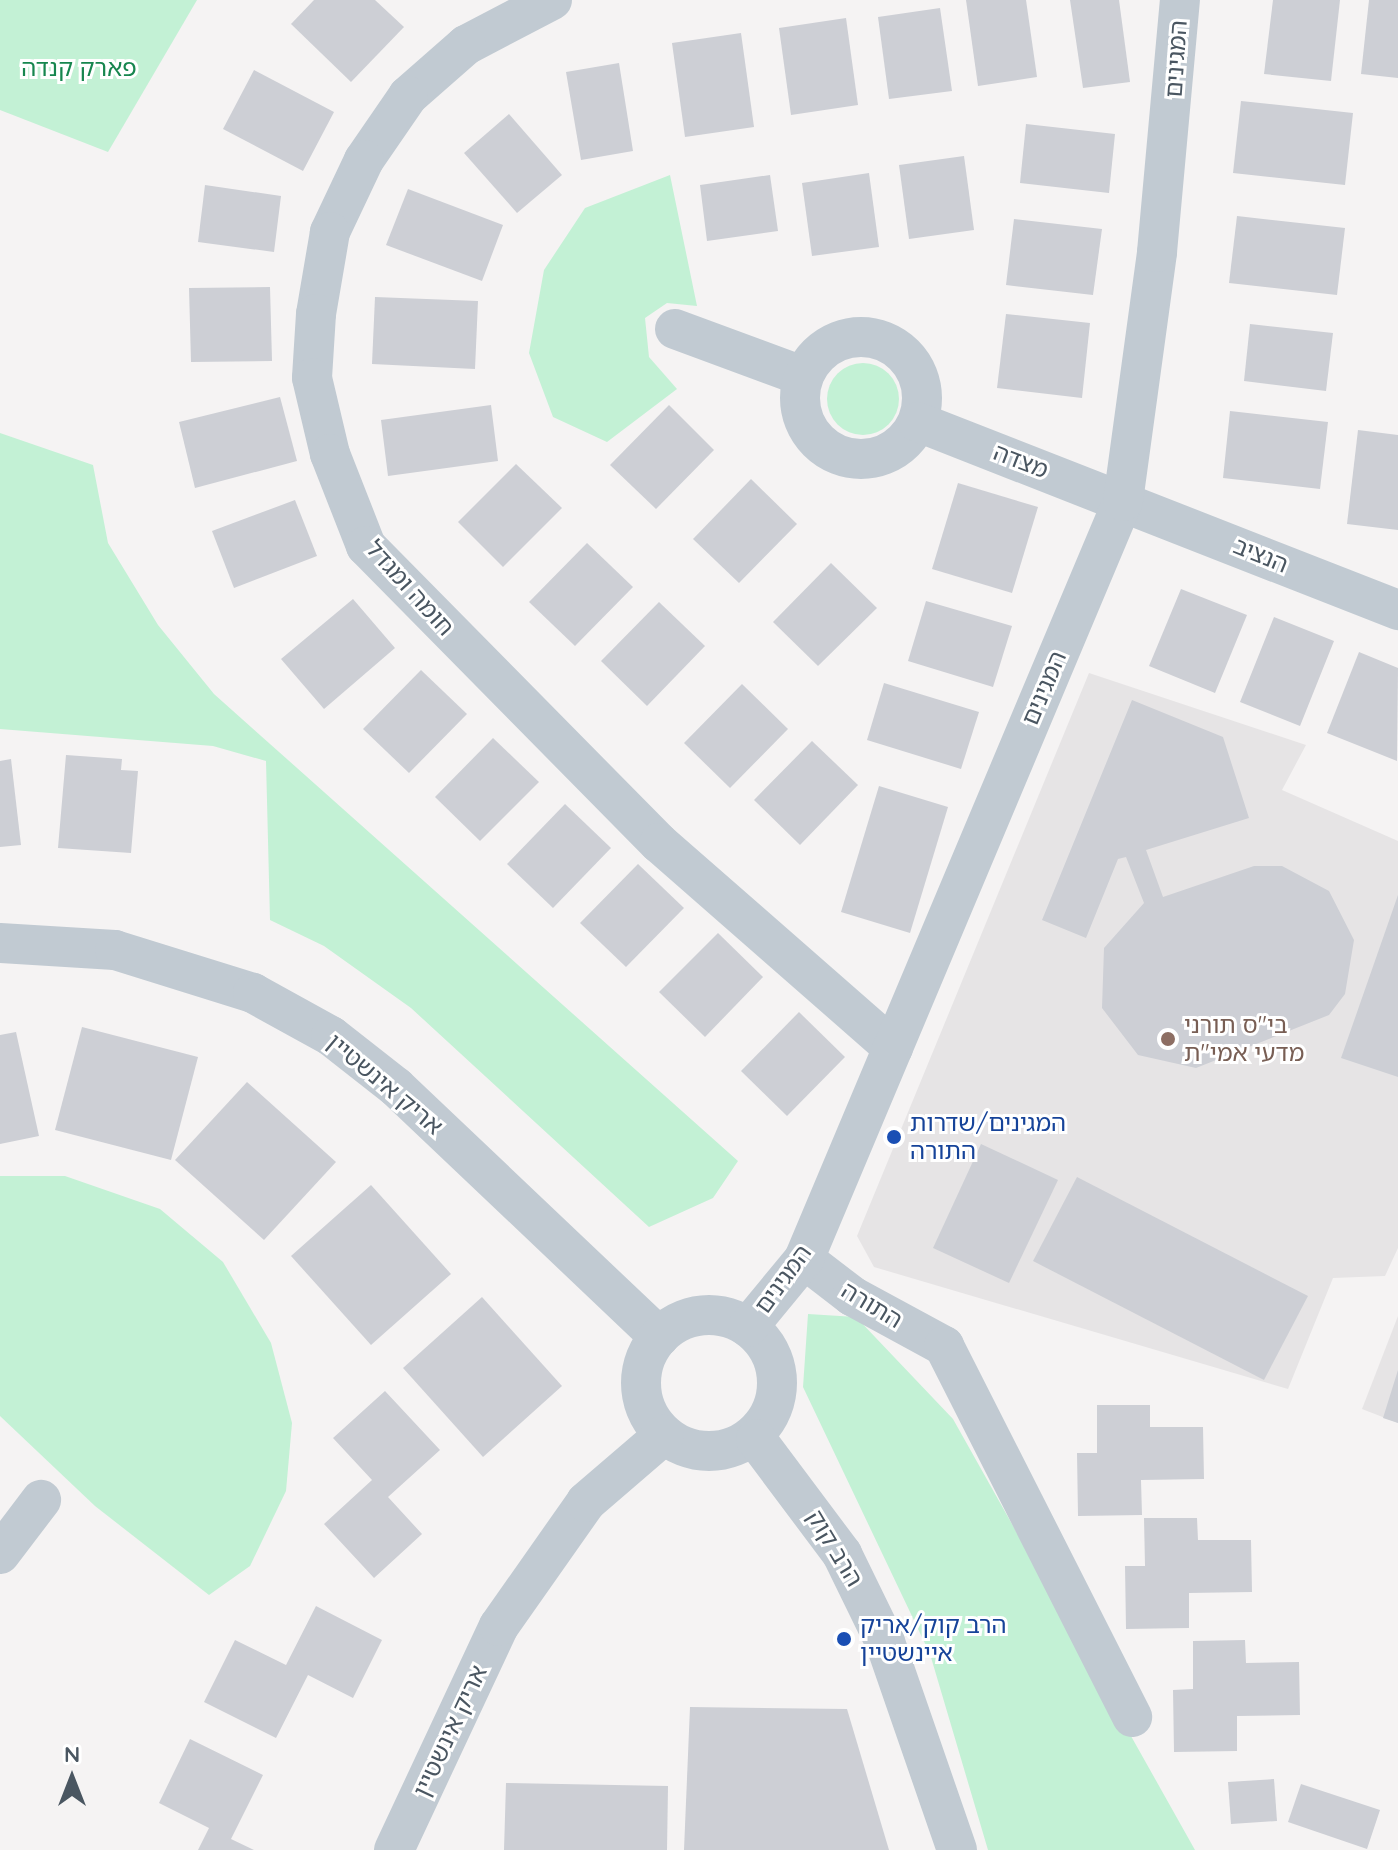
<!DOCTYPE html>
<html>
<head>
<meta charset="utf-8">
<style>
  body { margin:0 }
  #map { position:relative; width:1398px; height:1850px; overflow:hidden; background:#f5f3f3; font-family:Quicksand,"Noto Sans Hebrew",sans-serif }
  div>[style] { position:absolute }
  .education>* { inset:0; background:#e6e4e5 }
  .green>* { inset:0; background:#c3f1d5 }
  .round { border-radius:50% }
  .building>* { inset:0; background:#cdcfd5 }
  .minor>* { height:40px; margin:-20px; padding:0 20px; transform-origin:20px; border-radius:20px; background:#c1cad2 }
  .minor>.ring { margin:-20px; padding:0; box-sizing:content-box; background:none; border:40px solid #c1cad2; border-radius:50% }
  .dots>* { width:22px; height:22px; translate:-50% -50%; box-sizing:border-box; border:4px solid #fff; border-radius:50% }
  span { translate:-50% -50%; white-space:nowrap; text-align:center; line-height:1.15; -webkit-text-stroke:6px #fff; paint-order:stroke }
  .street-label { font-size:24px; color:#4a5661 }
  .park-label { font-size:24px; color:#17864f }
  .education-label { font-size:24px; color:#785e54 }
  .left { translate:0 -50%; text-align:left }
  .transit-label { font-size:24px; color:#164399 }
  .north { position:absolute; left:32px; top:1738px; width:80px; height:80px; -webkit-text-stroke:6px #fff; paint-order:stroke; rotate:0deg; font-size:22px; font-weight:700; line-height:32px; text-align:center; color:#4a5661 }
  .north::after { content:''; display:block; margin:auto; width:28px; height:36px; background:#4a5661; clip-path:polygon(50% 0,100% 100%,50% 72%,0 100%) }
</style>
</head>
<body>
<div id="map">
  <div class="education">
    <i style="clip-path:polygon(1089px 673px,1306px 745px,1282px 790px,1398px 841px,1398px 1248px,1385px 1276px,1333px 1278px,1288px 1389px,874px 1267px,857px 1236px)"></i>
    <i style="clip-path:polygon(1398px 1316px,1398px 1423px,1362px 1409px)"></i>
  </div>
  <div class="green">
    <i style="clip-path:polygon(0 0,197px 0,108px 152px,0 110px)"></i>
    <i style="clip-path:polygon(670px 175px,697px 306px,667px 303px,645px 318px,649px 357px,677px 389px,607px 442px,553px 417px,529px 353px,544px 270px,585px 208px)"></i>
    <i class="round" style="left:827px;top:363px;width:72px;height:72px"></i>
    <i style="clip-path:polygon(0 433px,93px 465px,108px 543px,158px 625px,214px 694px,738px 1161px,713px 1198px,649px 1227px,411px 1008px,324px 946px,270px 920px,266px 761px,213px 746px,0 729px)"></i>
    <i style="clip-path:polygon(0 1176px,65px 1176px,160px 1209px,223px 1262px,271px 1343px,292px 1423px,286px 1491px,250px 1566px,209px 1595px,95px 1506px,0 1416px)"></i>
    <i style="clip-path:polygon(808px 1314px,856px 1317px,953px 1419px,1195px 1850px,988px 1850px,930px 1654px,803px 1387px)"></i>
  </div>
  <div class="building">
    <i style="clip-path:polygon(314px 0,375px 0,404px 27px,351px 82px,291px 24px)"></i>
    <i style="clip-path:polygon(966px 0,1026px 0,1037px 77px,978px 86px)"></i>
    <i style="clip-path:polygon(1070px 0,1119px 0,1130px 82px,1083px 88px)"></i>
    <i style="clip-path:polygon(1273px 0,1340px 0,1331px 81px,1264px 74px)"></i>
    <i style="clip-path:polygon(1369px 0,1398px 0,1398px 78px,1361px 74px)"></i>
    <i style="clip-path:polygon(940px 8px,952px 91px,889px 99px,878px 17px)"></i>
    <i style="clip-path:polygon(846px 18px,858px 105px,791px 115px,779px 28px)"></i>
    <i style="clip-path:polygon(741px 33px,754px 127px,685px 137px,672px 43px)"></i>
    <i style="clip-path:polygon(619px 63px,633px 151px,581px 160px,566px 72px)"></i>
    <i style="clip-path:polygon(254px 70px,334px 112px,303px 171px,223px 129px)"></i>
    <i style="clip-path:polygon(1241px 101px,1353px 113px,1345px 185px,1233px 173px)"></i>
    <i style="clip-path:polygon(509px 114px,562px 175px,517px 213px,464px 153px)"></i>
    <i style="clip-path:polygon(1026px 124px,1115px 134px,1109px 193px,1020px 183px)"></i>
    <i style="clip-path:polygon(964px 156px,974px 230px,909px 239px,899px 165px)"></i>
    <i style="clip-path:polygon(869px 173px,879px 247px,812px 256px,802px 183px)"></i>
    <i style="clip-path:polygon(770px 175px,778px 231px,707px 241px,700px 185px)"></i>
    <i style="clip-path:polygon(205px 185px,281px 196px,274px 252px,198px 242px)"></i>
    <i style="clip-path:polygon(408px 189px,503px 225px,482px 281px,386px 245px)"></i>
    <i style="clip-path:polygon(1237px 216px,1345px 228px,1337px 295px,1229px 283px)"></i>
    <i style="clip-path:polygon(1014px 219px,1102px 229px,1093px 295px,1006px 285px)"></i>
    <i style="clip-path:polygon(270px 287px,272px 361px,191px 362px,189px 288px)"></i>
    <i style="clip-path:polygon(375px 297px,478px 301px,475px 369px,372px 364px)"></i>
    <i style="clip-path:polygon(1006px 314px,1090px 323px,1082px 398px,997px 388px)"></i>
    <i style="clip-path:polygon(1250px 324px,1333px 333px,1326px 391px,1244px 381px)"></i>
    <i style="clip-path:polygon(280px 397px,297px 461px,195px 488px,179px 422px)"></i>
    <i style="clip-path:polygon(491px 405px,498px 461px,388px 476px,381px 420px)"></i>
    <i style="clip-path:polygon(669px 405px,714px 450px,656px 509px,610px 465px)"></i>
    <i style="clip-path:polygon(1230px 411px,1328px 422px,1320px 489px,1223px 478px)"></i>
    <i style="clip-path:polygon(1358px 430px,1398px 435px,1398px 530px,1347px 524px)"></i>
    <i style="clip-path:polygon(516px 464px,562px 508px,503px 567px,458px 522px)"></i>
    <i style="clip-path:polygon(751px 479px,797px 524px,739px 583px,693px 539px)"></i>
    <i style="clip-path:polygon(958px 483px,1038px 507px,1012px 593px,932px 569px)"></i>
    <i style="clip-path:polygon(295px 500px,317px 556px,234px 588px,212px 531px)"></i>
    <i style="clip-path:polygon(587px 543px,633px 587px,575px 646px,529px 602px)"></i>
    <i style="clip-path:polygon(831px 563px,877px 608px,818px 666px,773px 622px)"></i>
    <i style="clip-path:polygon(1181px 589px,1247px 615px,1215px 693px,1149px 666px)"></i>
    <i style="clip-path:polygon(353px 599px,395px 648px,324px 709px,281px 659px)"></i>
    <i style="clip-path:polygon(926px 601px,1012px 626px,993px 687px,908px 661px)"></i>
    <i style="clip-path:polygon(659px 602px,705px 646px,647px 706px,601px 661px)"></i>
    <i style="clip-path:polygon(1274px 617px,1334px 641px,1300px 726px,1240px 702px)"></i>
    <i style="clip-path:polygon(1359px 652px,1398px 668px,1397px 761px,1327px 733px)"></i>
    <i style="clip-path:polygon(421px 670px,467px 714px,409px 773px,363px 729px)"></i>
    <i style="clip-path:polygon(884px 683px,979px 712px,961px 769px,867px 740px)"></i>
    <i style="clip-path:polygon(742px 684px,788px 729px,730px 788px,684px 743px)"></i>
    <i style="clip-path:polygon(1132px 700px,1223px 737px,1249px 818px,1146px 850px,1163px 897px,1254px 866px,1282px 866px,1329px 891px,1354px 940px,1345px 994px,1329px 1015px,1196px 1068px,1138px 1055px,1102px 1008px,1104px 948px,1144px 903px,1126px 857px,1118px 859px,1086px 938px,1042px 920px)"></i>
    <i style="clip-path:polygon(493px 738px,539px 782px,480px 841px,435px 797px)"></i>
    <i style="clip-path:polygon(812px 741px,858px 785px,800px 845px,754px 800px)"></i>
    <i style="clip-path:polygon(66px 755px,122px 759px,121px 770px,138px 771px,131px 853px,58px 848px)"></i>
    <i style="clip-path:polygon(11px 759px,21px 845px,0 847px,0 761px)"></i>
    <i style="clip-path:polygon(879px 786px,948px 807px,910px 933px,841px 912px)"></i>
    <i style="clip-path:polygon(565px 804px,611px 848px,553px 908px,507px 864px)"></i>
    <i style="clip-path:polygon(638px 864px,684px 908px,626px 967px,580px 923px)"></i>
    <i style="clip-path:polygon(1398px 895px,1398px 1077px,1341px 1058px)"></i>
    <i style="clip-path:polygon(718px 933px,763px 977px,705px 1037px,659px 992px)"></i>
    <i style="clip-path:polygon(799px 1012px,845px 1057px,787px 1116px,741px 1071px)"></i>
    <i style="clip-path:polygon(82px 1027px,198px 1057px,171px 1160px,55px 1130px)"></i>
    <i style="clip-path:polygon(16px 1032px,39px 1136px,0 1144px,0 1035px)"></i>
    <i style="clip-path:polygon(247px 1082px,336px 1162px,264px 1240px,175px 1160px)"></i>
    <i style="clip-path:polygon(981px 1144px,1058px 1180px,1009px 1283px,933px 1248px)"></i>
    <i style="clip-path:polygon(1077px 1177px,1308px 1296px,1264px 1380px,1033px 1261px)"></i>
    <i style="clip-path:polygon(371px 1185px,451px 1274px,371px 1345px,291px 1256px)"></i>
    <i style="clip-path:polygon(482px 1297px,562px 1386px,483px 1457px,403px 1368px)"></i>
    <i style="clip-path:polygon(1398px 1370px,1398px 1423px,1383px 1418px)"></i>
    <i style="clip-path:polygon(385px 1391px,440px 1450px,388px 1497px,422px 1534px,374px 1578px,324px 1524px,372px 1480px,333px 1438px)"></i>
    <i style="clip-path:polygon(1097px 1405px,1150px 1405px,1150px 1427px,1203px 1427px,1204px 1479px,1141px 1480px,1142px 1515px,1078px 1516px,1077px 1453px,1097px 1453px)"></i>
    <i style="clip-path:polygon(1144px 1518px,1197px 1518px,1198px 1540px,1251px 1540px,1252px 1592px,1189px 1593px,1189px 1628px,1126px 1629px,1125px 1566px,1145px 1566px)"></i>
    <i style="clip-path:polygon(316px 1606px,382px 1640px,353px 1698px,308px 1675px,276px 1738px,204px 1702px,235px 1640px,286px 1665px)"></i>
    <i style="clip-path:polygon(1245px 1640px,1246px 1663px,1299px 1662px,1300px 1715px,1237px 1716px,1237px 1751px,1174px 1752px,1173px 1690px,1193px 1689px,1193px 1641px)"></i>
    <i style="clip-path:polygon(690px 1707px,847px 1709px,889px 1850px,684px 1850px)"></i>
    <i style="clip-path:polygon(190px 1739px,263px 1775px,231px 1839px,254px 1850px,198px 1850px,209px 1828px,159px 1803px)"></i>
    <i style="clip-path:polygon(1274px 1779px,1277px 1821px,1231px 1824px,1228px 1782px)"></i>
    <i style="clip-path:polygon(506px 1783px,668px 1786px,667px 1850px,504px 1850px)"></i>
    <i style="clip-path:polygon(1301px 1784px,1380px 1810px,1367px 1849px,1288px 1822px)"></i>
  </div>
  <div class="minor">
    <i style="left:552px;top:0;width:97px;rotate:152.4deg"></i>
    <i style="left:466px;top:45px;width:77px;rotate:138.7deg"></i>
    <i style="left:408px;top:96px;width:78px;rotate:124.5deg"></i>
    <i style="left:364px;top:160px;width:80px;rotate:115.3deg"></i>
    <i style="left:330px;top:232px;width:83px;rotate:99.7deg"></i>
    <i style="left:316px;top:314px;width:64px;rotate:93.6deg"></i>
    <i style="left:312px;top:378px;width:78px;rotate:76.7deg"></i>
    <i style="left:330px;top:454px;width:99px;rotate:68.6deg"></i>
    <i style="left:366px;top:546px;width:417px;rotate:45.4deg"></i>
    <i style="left:659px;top:843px;width:311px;rotate:41.2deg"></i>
    <i style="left:675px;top:329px;width:135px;rotate:20.3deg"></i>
    <i class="ring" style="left:800px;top:337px;width:82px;height:82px"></i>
    <i style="left:918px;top:422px;width:516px;rotate:21.39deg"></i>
    <i style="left:0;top:943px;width:115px;rotate:3.5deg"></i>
    <i style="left:115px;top:950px;width:145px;rotate:17.3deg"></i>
    <i style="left:253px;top:993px;width:89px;rotate:28.9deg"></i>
    <i style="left:331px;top:1036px;width:83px;rotate:38.1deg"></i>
    <i style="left:396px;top:1087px;width:363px;rotate:43.5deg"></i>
    <i style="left:804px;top:1259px;width:61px;rotate:37.6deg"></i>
    <i style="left:852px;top:1296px;width:105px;rotate:28.5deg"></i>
    <i style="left:944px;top:1346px;width:416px;rotate:63.1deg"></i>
    <i class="ring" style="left:641px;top:1315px;width:96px;height:96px"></i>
    <i style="left:748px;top:1327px;width:88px;rotate:-50.5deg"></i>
    <i style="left:804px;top:1259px;width:822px;rotate:-67.18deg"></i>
    <i style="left:1123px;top:501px;width:251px;rotate:-82.2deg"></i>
    <i style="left:1157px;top:252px;width:253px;rotate:-84.8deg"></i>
    <i style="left:756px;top:1439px;width:144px;rotate:53.2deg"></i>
    <i style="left:842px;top:1554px;width:98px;rotate:64deg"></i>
    <i style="left:885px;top:1642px;width:220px;rotate:70.9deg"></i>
    <i style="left:0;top:1554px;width:68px;rotate:-52.8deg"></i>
    <i style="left:394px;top:1850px;width:247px;rotate:-64.9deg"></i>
    <i style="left:499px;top:1626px;width:151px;rotate:-54.9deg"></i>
    <i style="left:586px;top:1502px;width:103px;rotate:-40.7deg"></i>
  </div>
  <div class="dots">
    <i style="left:1168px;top:1039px;background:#8d6e63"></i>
    <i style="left:894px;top:1137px;background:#1a4fb4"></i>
    <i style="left:844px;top:1639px;background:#1a4fb4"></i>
  </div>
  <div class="street-label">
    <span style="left:1176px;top:59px;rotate:-86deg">המגינים</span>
    <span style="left:1021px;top:461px;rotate:21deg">מצדה</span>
    <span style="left:1261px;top:555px;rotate:22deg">הנציב</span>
    <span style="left:410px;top:588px;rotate:48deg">חומה ומגדל</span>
    <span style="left:1044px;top:688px;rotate:-67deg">המגינים</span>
    <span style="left:385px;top:1084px;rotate:40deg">אריק אינשטיין</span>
    <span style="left:783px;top:1279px;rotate:-54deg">המגינים</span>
    <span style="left:872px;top:1305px;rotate:31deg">התורה</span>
    <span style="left:835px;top:1548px;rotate:59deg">הרב קוק</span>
    <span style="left:450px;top:1731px;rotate:-65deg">אריק אינשטיין</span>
  </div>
  <div class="park-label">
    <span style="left:79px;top:68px">פארק קנדה</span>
  </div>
  <div class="education-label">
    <span class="left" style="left:1184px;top:1039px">בי"ס תורני<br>מדעי אמי"ת</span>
  </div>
  <div class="transit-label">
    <span class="left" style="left:910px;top:1137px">המגינים/שדרות<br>התורה</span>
    <span class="left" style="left:860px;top:1639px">הרב קוק/אריק<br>איינשטיין</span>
  </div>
  <div class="north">N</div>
</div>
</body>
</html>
